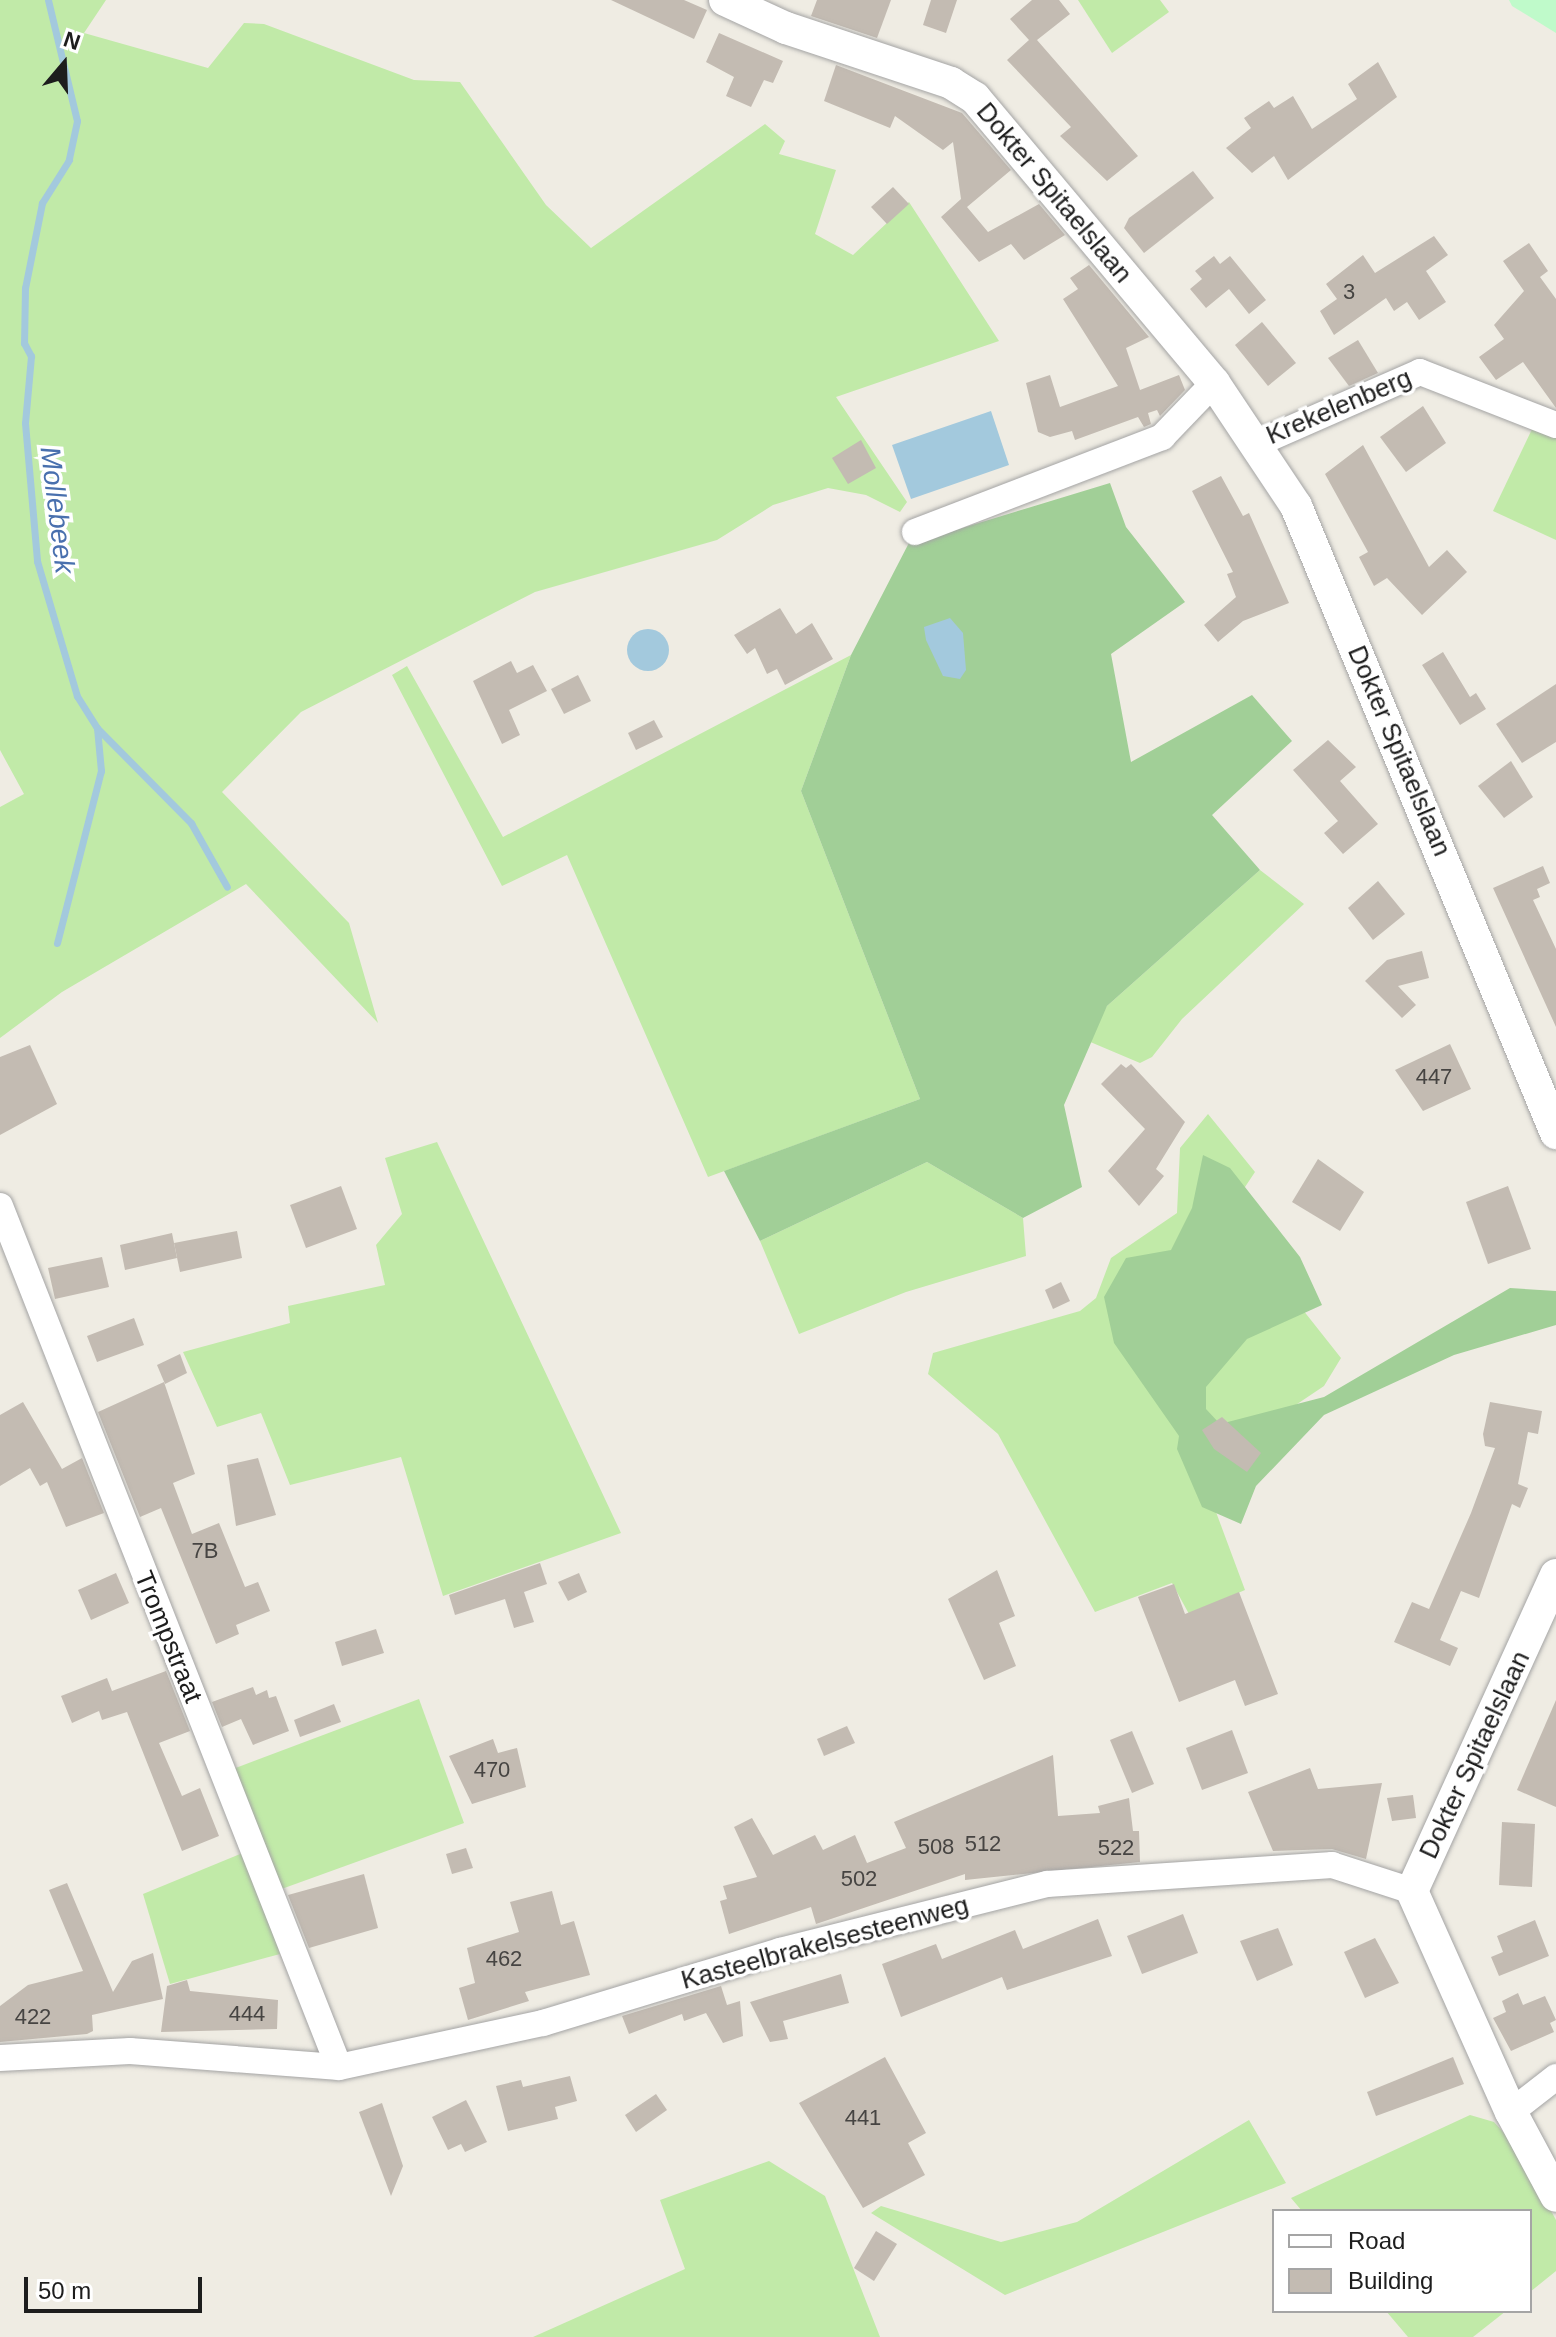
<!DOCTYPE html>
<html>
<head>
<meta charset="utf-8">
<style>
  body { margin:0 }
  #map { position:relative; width:1556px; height:2337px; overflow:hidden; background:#efece3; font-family:Helvetica,sans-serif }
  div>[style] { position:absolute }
  .grass>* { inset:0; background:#c1eaa8 }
  .forest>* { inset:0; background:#a1cf97 }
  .park>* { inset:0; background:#bffaca }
  .water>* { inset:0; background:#a3c9dd }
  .round { border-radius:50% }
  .stream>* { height:7px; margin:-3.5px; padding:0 3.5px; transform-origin:3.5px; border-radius:3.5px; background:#a3c9dd }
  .building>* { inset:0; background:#c3bbb2 }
  .roads { filter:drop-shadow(0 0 2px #a4a4a4) drop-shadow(0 0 2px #a4a4a4) }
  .minor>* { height:26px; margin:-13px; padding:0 13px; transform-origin:13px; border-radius:13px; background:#fff }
  .tertiary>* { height:32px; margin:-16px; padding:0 16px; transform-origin:16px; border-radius:16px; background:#fff }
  span { translate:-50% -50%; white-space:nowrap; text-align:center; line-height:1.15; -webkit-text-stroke:7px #fff; paint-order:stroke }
  .number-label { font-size:22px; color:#464442 }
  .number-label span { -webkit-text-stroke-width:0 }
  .street-label { font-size:26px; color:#1d1d1d }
  .water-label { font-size:28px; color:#4970ae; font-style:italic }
  .legend { position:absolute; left:1272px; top:2209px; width:260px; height:104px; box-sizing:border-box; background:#fff; border:2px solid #a5a5a5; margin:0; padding:10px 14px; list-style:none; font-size:24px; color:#1d1d1d }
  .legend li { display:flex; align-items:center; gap:16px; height:40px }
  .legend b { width:40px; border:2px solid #a5a5a5 }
  .north { position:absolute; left:24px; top:24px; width:80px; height:80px; -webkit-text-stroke:6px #fff; paint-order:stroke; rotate:19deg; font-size:22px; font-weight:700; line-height:32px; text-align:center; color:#1d1d1d }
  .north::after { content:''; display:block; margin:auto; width:28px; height:36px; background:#1d1d1d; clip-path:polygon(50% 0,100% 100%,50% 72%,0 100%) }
  .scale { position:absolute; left:24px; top:2277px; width:178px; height:36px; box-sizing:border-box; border:4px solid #1d1d1d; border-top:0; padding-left:10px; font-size:24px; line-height:28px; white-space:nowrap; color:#1d1d1d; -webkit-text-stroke:6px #fff; paint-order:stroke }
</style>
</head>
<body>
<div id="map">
  <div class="grass">
    <i style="clip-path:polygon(0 0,106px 0,84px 33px,208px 68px,244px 23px,264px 24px,414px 80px,460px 82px,546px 205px,591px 248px,765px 124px,785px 141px,779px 154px,836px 170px,815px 234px,853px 255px,909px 202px,999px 341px,836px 397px,907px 502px,900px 512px,866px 495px,828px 488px,773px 505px,717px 540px,535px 592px,301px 712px,222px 792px,349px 923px,378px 1023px,246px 884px,62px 992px,0 1038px,0 807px,24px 794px,0 750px)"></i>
    <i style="clip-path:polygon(1078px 0,1160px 0,1169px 12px,1112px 53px)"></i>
    <i style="clip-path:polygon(1533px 427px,1556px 436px,1556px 540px,1493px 511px)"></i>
    <i style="clip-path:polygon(851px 655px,801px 791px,920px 1099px,708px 1177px,567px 855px,502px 886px,392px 675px,407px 666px,503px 837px)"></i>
    <i style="clip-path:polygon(1260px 870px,1304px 904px,1182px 1019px,1152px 1057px,1140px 1063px,1088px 1041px,1107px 1006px)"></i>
    <i style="clip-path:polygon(1208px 1114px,1255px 1172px,1227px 1214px,1341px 1358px,1324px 1386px,1200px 1469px,1245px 1590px,1189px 1614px,1172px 1583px,1095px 1612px,998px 1434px,928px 1374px,933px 1353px,1080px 1311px,1096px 1298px,1111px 1258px,1177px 1213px,1180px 1148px)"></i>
    <i style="clip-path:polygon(437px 1142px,621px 1533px,443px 1596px,401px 1457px,290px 1485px,261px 1413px,217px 1427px,183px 1352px,290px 1323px,288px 1306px,385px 1285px,376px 1245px,402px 1214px,385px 1158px)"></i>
    <i style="clip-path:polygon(927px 1162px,1023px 1218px,1026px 1256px,906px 1292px,799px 1334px,760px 1241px)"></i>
    <i style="clip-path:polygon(419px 1699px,464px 1823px,276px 1891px,233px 1769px)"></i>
    <i style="clip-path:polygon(245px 1852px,280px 1954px,170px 1984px,143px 1894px)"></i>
    <i style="clip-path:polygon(1470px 2115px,1494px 2122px,1514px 2144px,1556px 2220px,1556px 2271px,1530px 2292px,1530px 2211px,1302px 2211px,1291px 2198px)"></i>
    <i style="clip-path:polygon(1249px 2120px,1286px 2183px,1005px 2295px,871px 2213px,881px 2206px,1001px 2242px,1077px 2222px)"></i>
    <i style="clip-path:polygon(769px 2161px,825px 2196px,880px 2337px,533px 2337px,685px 2269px,660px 2200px)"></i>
    <i style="clip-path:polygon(1386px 2311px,1506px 2311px,1473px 2337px,1408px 2337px)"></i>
  </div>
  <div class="forest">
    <i style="clip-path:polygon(1110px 483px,1126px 527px,1185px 602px,1111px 654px,1131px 762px,1252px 695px,1292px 741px,1212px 815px,1260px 870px,1107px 1006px,1064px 1105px,1082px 1187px,1023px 1218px,927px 1162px,760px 1241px,724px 1171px,920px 1099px,801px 791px,851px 655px,912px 537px,949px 532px)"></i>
    <i style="clip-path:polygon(1203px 1155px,1230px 1168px,1300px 1257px,1322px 1305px,1247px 1339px,1206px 1387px,1206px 1409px,1220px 1424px,1324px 1397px,1510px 1288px,1556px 1291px,1556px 1325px,1454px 1355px,1324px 1415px,1256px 1486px,1241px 1524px,1202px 1507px,1177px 1449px,1179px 1436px,1114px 1343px,1104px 1297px,1126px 1258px,1171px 1250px,1192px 1208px)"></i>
  </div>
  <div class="park">
    <i style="clip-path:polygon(1509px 0,1556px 0,1556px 33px,1512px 6px)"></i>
  </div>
  <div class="water">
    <i style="clip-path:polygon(991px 411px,1009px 465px,911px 499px,892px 445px)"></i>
    <i style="clip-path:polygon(950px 618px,963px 633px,966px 670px,960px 679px,943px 676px,926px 640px,924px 627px)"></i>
    <i class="round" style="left:627px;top:629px;width:42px;height:42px"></i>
  </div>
  <div class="stream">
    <i style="left:48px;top:0;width:124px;rotate:76.5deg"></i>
    <i style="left:77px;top:121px;width:40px;rotate:102deg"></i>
    <i style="left:69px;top:160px;width:51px;rotate:122.1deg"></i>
    <i style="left:42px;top:203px;width:87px;rotate:101.3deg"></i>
    <i style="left:25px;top:288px;width:55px;rotate:91deg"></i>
    <i style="left:24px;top:343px;width:15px;rotate:62deg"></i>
    <i style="left:31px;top:356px;width:67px;rotate:95.1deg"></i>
    <i style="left:25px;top:423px;width:139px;rotate:85deg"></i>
    <i style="left:37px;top:561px;width:141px;rotate:73.5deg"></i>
    <i style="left:77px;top:696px;width:38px;rotate:58deg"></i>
    <i style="left:97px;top:728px;width:134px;rotate:45.3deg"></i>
    <i style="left:191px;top:823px;width:73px;rotate:60.6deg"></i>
    <i style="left:57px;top:943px;width:178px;rotate:-75.7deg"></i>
    <i style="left:101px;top:771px;width:43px;rotate:-95.3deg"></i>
  </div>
  <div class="building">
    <i style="clip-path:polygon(611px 0,684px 0,707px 10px,694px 39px)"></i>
    <i style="clip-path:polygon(817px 0,891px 0,877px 38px,811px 16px)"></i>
    <i style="clip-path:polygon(931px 0,957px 0,946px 33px,923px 25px)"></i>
    <i style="clip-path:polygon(1032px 0,1059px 0,1070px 14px,1037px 40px,1138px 156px,1107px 181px,1060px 136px,1071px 127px,1007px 60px,1029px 40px,1010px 19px)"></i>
    <i style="clip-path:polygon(719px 33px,783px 61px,773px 83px,764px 80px,751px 107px,726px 96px,734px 77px,706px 62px)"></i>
    <i style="clip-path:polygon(1378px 62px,1397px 97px,1288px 180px,1274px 156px,1252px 173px,1226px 148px,1251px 128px,1244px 118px,1269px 101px,1274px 108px,1293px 96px,1312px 129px,1357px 99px,1348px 84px)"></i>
    <i style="clip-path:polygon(836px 65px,962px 113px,1011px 170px,967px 207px,988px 232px,1039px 204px,1065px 235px,1024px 260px,1011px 244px,979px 262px,941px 217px,961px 199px,953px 142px,943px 150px,895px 116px,890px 128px,824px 101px)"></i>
    <i style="clip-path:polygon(1193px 171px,1214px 198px,1144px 253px,1124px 228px,1129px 218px)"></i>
    <i style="clip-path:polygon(893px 187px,909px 204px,887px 224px,871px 207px)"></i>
    <i style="clip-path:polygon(1434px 236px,1448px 255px,1426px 271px,1446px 302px,1419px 320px,1407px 302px,1394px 311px,1386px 298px,1334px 335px,1320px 311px,1337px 299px,1326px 284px,1363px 255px,1375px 273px)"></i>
    <i style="clip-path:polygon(1529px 243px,1548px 271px,1540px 277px,1556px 299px,1556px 408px,1523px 362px,1496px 380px,1479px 357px,1504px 339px,1494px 325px,1524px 291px,1503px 261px)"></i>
    <i style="clip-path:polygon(1214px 256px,1220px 264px,1230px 256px,1266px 300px,1249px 314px,1229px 289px,1206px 308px,1190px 289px,1202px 279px,1195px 271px)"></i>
    <i style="clip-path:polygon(1089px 265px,1149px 337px,1126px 348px,1140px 390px,1179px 375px,1185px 390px,1160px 416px,1157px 410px,1148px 413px,1151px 424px,1144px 427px,1138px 417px,1075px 440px,1072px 431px,1050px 437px,1038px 432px,1026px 383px,1050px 375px,1060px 407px,1118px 386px,1063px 299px,1078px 289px,1070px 278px)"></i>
    <i style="clip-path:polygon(1262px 322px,1296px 363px,1268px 386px,1235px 345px)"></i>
    <i style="clip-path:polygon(1358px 340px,1378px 373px,1349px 386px,1328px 358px)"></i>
    <i style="clip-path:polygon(1423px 406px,1446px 443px,1406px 472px,1380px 437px)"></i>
    <i style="clip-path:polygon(861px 440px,876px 468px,848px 484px,832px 458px)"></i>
    <i style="clip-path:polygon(1363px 445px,1429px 567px,1447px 550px,1467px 572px,1422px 615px,1387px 578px,1374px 586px,1359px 557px,1368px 552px,1325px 474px)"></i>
    <i style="clip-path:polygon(1221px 476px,1243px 516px,1249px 513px,1289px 603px,1243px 621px,1218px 642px,1204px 625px,1236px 597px,1227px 574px,1233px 572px,1192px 491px)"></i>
    <i style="clip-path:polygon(780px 608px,796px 634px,812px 623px,833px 659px,785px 685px,777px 669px,767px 674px,755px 648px,747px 654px,734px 635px)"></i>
    <i style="clip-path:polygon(1443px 652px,1470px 697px,1476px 693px,1486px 709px,1460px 725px,1422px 665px)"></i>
    <i style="clip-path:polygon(511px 661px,517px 673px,533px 665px,547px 691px,509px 710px,520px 735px,502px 744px,473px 681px)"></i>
    <i style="clip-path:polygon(578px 675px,591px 701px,564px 714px,551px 689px)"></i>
    <i style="clip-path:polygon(1556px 684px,1556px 742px,1522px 763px,1496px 724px)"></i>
    <i style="clip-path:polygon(654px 720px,663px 737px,636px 750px,628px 733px)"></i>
    <i style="clip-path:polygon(1328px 740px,1356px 767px,1340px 781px,1378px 824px,1343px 854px,1324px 833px,1338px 821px,1293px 770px)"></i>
    <i style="clip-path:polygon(1511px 761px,1533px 797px,1504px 818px,1478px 786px)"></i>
    <i style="clip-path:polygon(1543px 866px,1550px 883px,1537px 889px,1540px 897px,1533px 900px,1556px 949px,1556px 1027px,1493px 888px)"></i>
    <i style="clip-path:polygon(1378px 881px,1405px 914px,1373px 940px,1348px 908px)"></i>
    <i style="clip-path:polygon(1422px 951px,1429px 978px,1398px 986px,1416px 1005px,1402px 1018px,1365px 981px,1387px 960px)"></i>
    <i style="clip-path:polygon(1450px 1044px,1471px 1089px,1423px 1111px,1395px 1070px)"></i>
    <i style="clip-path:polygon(30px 1045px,57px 1104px,0 1135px,0 1057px)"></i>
    <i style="clip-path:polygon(1121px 1064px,1126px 1068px,1131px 1064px,1185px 1122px,1156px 1169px,1164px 1176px,1139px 1206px,1108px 1171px,1145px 1129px,1101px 1084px)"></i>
    <i style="clip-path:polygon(1318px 1159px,1364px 1192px,1340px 1231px,1292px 1202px)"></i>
    <i style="clip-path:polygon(341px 1186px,357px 1229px,306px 1248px,290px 1205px)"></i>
    <i style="clip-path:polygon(1508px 1186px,1531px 1249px,1488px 1264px,1466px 1202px)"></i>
    <i style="clip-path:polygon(237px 1231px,242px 1258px,180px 1272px,174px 1243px)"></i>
    <i style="clip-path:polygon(172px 1233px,177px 1258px,125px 1270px,120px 1245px)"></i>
    <i style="clip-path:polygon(102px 1257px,109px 1287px,55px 1299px,48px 1268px)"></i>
    <i style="clip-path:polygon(1061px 1282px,1070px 1301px,1053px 1309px,1045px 1290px)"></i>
    <i style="clip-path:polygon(134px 1318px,144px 1345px,97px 1362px,87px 1336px)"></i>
    <i style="clip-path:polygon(180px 1354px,187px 1373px,165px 1384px,157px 1365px)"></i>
    <i style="clip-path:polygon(164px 1382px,195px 1474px,173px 1483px,192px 1534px,219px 1523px,245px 1587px,258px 1582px,270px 1611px,236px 1625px,239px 1634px,216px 1644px,161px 1508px,140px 1517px,98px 1412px)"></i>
    <i style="clip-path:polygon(23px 1402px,62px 1469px,82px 1458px,104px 1513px,66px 1527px,47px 1482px,40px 1486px,30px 1468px,0 1486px,0 1415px)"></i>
    <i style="clip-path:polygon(1490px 1402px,1542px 1411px,1538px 1434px,1528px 1432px,1518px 1484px,1528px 1488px,1520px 1508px,1512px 1504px,1479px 1598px,1461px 1591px,1440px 1640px,1458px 1648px,1450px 1666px,1394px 1642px,1412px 1602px,1429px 1609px,1471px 1513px,1495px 1448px,1485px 1446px,1483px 1434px)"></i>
    <i style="clip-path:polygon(1222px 1417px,1261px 1453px,1247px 1472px,1214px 1449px,1202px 1430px)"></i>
    <i style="clip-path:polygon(258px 1458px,276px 1515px,236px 1526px,227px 1465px)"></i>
    <i style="clip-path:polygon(540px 1563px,547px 1584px,524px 1592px,534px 1622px,514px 1628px,505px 1599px,455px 1615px,449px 1595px)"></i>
    <i style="clip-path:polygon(997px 1570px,1015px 1616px,999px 1623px,1016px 1666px,984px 1680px,948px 1599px)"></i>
    <i style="clip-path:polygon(116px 1573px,129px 1603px,91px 1620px,78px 1590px)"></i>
    <i style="clip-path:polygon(579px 1573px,587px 1592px,568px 1601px,558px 1582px)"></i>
    <i style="clip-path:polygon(1174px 1584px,1185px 1614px,1239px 1592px,1278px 1694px,1245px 1706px,1235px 1680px,1179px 1702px,1138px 1597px)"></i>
    <i style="clip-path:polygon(376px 1629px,384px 1653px,342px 1666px,335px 1642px)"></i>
    <i style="clip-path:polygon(166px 1671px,190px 1731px,159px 1743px,182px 1796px,200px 1788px,219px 1836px,182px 1851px,127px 1712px,102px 1720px,99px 1711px,72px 1723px,61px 1696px,107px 1678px,112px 1691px)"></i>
    <i style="clip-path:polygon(253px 1687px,256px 1695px,267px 1690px,269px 1698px,276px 1696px,289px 1731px,253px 1745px,241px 1719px,222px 1727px,212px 1702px)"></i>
    <i style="clip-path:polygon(1556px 1700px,1556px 1807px,1517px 1790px)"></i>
    <i style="clip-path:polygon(334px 1704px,341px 1722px,300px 1737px,294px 1720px)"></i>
    <i style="clip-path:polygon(847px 1726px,855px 1743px,824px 1756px,817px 1739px)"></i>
    <i style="clip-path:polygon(1232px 1730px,1248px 1773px,1202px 1790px,1186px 1748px)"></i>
    <i style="clip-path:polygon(1132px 1731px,1154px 1784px,1132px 1793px,1110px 1740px)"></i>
    <i style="clip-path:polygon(493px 1739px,498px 1753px,517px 1748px,526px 1787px,472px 1804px,449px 1756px)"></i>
    <i style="clip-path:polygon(1053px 1755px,1058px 1816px,1100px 1813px,1098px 1806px,1129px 1798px,1133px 1831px,1139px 1831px,1140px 1862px,965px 1880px,965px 1874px,816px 1924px,811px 1907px,729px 1934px,720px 1901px,727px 1899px,723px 1886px,757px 1877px,734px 1827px,752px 1818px,773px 1855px,815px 1835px,823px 1850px,855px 1835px,867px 1863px,906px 1848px,894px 1822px)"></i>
    <i style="clip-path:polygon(1310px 1768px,1318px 1789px,1382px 1783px,1366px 1859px,1332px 1849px,1273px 1851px,1248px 1792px)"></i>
    <i style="clip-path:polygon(1413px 1795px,1416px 1818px,1392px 1821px,1387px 1798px)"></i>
    <i style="clip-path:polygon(1502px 1822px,1535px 1824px,1532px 1887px,1499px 1885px)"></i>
    <i style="clip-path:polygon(466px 1848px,473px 1868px,452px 1874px,446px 1854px)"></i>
    <i style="clip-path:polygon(364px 1874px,378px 1928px,309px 1948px,288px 1895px)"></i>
    <i style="clip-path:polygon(67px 1883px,113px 1992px,132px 1961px,153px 1953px,163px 1999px,92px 2015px,93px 2031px,87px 2034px,0 2042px,0 2006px,28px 1985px,83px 1971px,49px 1890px)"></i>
    <i style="clip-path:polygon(552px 1891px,561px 1925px,574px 1921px,590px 1975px,525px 1992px,529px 2001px,468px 2020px,459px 1988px,475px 1983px,467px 1948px,519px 1932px,510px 1902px)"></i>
    <i style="clip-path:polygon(1183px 1914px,1198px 1953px,1142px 1974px,1127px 1936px)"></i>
    <i style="clip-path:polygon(1098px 1919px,1112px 1956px,1007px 1990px,1002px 1977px,901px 2017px,882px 1964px,936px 1944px,942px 1959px,1015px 1930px,1023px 1949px)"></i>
    <i style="clip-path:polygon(1535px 1920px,1549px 1956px,1499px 1976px,1491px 1957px,1503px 1952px,1497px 1936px)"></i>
    <i style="clip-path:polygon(1278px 1928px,1293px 1965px,1257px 1981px,1240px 1941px)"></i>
    <i style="clip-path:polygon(1375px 1938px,1399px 1983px,1365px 1998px,1344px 1952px)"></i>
    <i style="clip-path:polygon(841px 1974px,849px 2003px,783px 2021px,788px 2039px,770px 2042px,750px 2002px)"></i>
    <i style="clip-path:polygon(187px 1980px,190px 1991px,278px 2000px,277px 2029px,161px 2032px,167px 1986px)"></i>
    <i style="clip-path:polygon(721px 1986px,727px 2005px,740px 2001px,743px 2036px,723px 2043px,706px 2013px,684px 2021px,682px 2014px,629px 2034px,622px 2016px)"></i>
    <i style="clip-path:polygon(1518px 1993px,1523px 2005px,1545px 1996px,1556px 2020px,1550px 2023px,1554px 2032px,1511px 2051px,1493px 2018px,1506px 2012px,1502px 2001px)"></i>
    <i style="clip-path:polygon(885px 2057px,926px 2133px,908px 2143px,925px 2175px,863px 2208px,799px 2103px)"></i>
    <i style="clip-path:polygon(1453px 2057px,1464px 2084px,1376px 2116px,1367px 2092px)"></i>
    <i style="clip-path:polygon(570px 2076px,577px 2101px,555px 2107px,558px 2119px,508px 2131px,496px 2086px,521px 2080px,523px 2087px)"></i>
    <i style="clip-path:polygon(656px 2094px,667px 2110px,636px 2132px,625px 2115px)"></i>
    <i style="clip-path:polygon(466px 2100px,487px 2142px,465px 2152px,461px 2144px,448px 2150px,432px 2117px)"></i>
    <i style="clip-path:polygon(382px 2103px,403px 2166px,391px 2196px,359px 2112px)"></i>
    <i style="clip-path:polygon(876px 2231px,897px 2244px,874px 2281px,854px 2268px)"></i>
  </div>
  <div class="roads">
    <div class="minor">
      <i style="left:1256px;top:444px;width:179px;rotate:-23.7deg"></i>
      <i style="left:1420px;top:372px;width:146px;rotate:21.3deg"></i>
      <i style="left:915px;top:532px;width:265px;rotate:-21deg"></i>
      <i style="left:1162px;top:437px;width:75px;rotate:-46.1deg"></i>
      <i style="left:0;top:1206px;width:925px;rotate:68.51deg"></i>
      <i style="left:0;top:2058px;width:130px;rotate:-3.1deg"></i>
      <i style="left:130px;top:2051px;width:210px;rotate:4.4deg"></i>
      <i style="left:339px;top:2067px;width:209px;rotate:-12.2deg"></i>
      <i style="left:543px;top:2023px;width:248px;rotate:-16.9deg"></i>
      <i style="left:780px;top:1951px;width:275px;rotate:-14.1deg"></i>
      <i style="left:1047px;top:1884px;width:286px;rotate:-3.8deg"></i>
      <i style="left:1332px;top:1865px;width:84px;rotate:18deg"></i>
      <i style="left:1511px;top:2112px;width:57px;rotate:-37.9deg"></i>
    </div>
    <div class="tertiary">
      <i style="left:725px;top:0;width:67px;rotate:24.7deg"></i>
      <i style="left:786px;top:28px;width:174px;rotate:18.4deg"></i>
      <i style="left:951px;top:83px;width:28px;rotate:32deg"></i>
      <i style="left:975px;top:98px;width:372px;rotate:50deg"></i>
      <i style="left:1214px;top:383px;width:148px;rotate:56.3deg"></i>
      <i style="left:1296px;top:506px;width:679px;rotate:67.48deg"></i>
      <i style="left:1556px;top:1575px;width:347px;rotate:114.5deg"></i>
      <i style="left:1412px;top:1891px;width:242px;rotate:65.9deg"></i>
      <i style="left:1511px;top:2112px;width:95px;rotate:61.8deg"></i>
    </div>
  </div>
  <div class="number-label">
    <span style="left:1349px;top:292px">3</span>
    <span style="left:1434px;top:1077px">447</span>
    <span style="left:205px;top:1551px">7B</span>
    <span style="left:492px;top:1770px">470</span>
    <span style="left:983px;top:1844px">512</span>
    <span style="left:936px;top:1847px">508</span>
    <span style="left:1116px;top:1848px">522</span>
    <span style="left:859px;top:1879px">502</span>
    <span style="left:504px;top:1959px">462</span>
    <span style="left:247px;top:2014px">444</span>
    <span style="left:33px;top:2017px">422</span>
    <span style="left:863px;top:2118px">441</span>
  </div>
  <div class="street-label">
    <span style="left:1054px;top:193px;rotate:50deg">Dokter Spitaelslaan</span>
    <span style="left:1339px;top:407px;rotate:-23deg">Krekelenberg</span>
    <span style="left:1399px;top:751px;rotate:67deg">Dokter Spitaelslaan</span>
    <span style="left:168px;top:1637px;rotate:68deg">Trompstraat</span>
    <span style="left:1475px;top:1755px;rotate:-65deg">Dokter Spitaelslaan</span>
    <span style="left:825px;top:1943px;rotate:-15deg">Kasteelbrakelsesteenweg</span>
  </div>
  <div class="water-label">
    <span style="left:57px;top:510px;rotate:83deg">Mollebeek</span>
  </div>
  <ul class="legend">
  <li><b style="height:10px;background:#fff"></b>Road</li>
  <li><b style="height:22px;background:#c3bbb2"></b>Building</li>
  </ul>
  <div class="north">N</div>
  <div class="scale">50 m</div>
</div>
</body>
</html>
